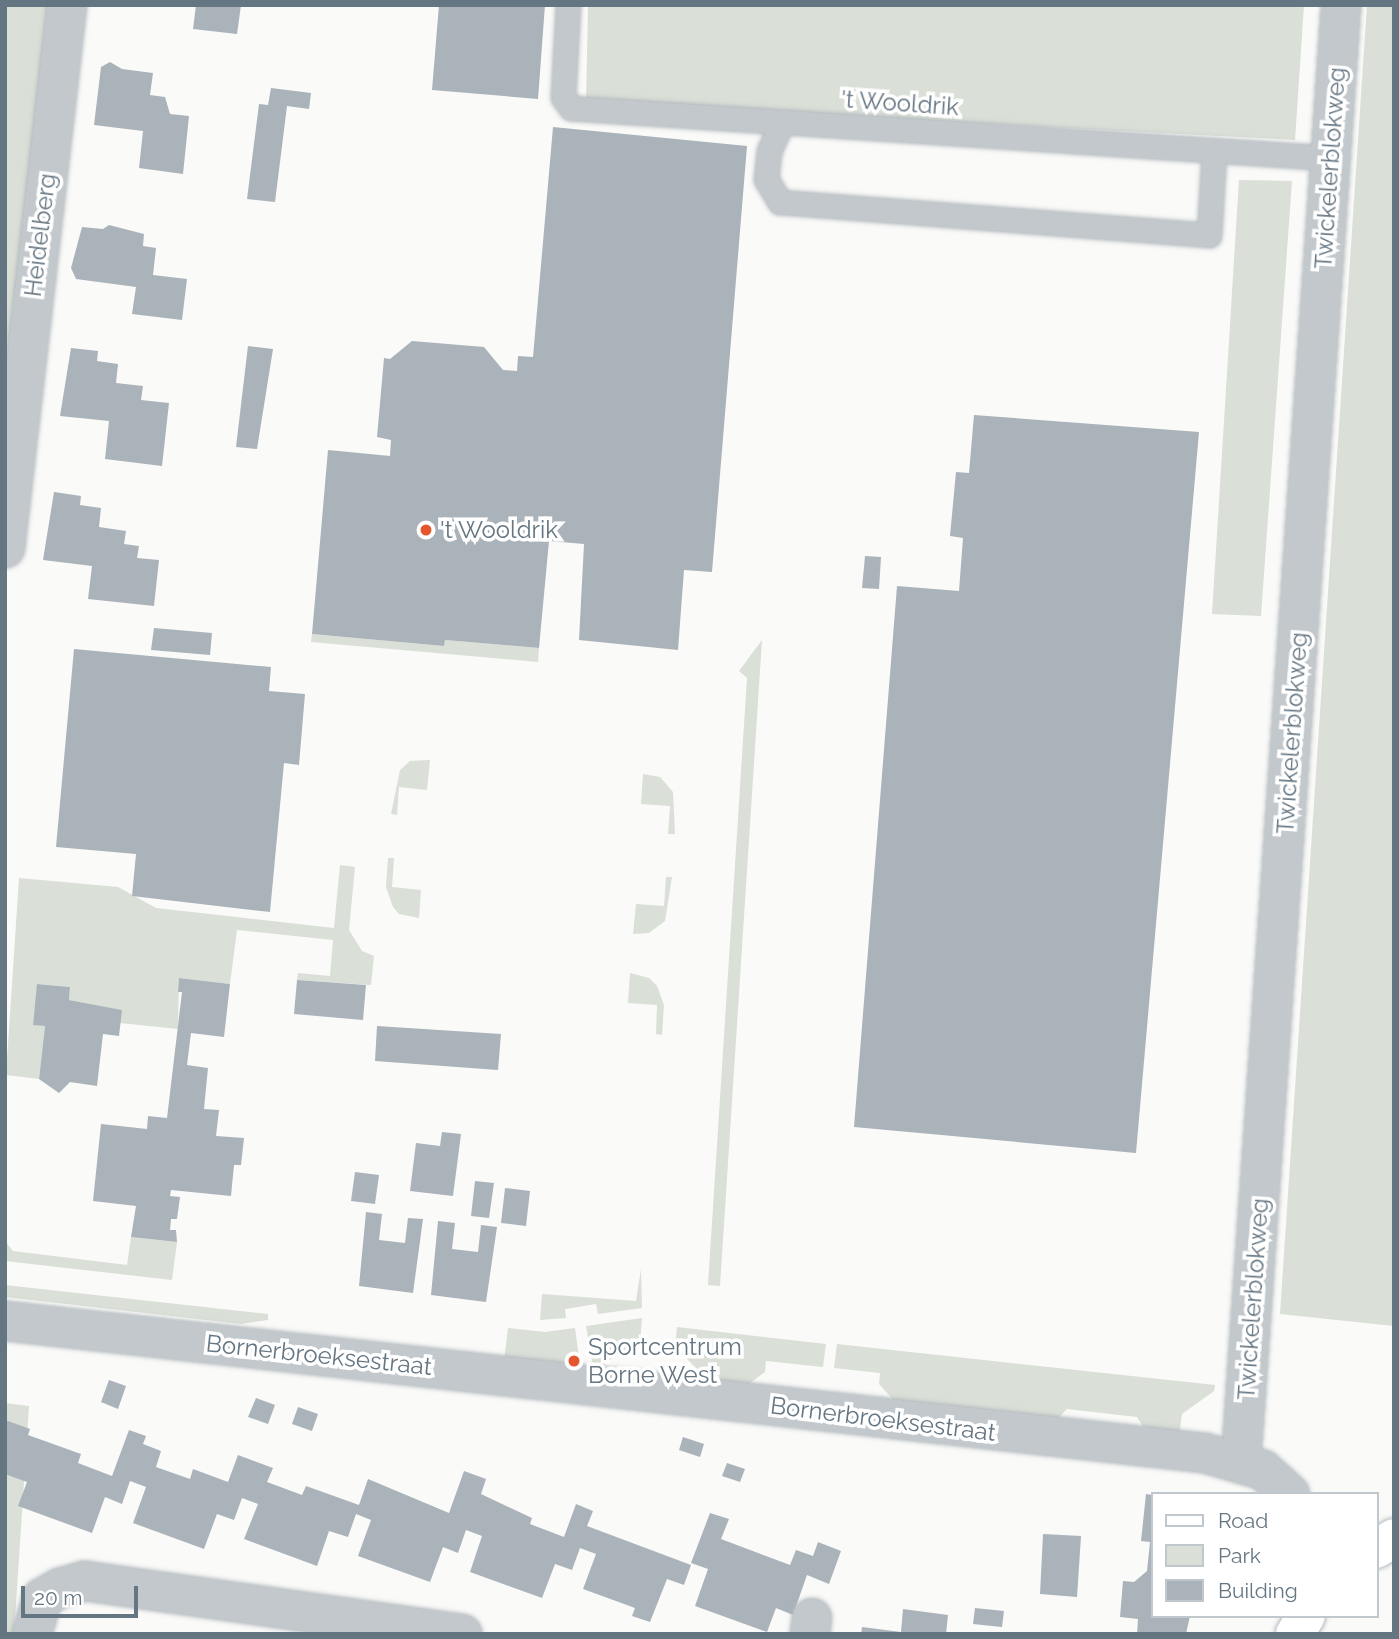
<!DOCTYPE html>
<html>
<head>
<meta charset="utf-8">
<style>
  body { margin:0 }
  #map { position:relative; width:1399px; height:1639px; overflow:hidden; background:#fafaf8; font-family:Raleway,sans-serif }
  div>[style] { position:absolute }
  .green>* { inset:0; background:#dadfd7 }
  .building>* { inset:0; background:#aab3b9 }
  .roads { filter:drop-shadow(0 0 2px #b3babf) drop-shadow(0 0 2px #b3babf) }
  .lane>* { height:23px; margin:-11.5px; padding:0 11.5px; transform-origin:11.5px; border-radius:11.5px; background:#c3c8cc }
  .street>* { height:38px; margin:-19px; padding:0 19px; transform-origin:19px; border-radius:19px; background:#c3c8cc }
  .secondary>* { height:38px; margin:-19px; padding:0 19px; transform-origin:19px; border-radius:19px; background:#fff }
  .dots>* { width:19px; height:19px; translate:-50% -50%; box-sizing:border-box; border:4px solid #fff; border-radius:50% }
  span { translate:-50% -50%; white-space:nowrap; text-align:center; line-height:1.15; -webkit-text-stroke:7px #fff; paint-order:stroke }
  .street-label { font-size:24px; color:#657683 }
  .poi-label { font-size:24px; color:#657683 }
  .left { translate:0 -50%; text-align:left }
  .frame { position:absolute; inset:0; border:7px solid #657683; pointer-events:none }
  .legend { position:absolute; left:1151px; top:1492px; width:228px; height:126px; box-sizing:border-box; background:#fff; border:2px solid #c1c8cd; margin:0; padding:9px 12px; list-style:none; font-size:21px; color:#657683 }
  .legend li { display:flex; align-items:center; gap:14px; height:35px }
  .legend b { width:35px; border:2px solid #c1c8cd }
  .scale { position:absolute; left:21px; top:1586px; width:117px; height:32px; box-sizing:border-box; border:4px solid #657683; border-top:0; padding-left:9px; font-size:21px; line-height:24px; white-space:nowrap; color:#657683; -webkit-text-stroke:5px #fff; paint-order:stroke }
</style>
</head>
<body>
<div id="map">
  <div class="green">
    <i style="clip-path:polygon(5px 5px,56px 5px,5px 423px)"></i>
    <i style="clip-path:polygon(588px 5px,1304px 5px,1295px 140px,586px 103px)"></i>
    <i style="clip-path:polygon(1367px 5px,1394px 5px,1394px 1326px,1280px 1314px)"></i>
    <i style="clip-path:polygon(1239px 180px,1292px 181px,1261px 616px,1212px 614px)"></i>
    <i style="clip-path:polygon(312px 634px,444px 646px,445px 640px,539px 648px,538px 662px,311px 642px)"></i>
    <i style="clip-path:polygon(762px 640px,720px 1286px,708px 1285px,747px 678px,739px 671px)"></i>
    <i style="clip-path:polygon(430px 760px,427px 790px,399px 787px,397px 815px,391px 814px,400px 770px,410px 761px)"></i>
    <i style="clip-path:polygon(643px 774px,660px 777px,673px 792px,675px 834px,668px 834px,670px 806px,641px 804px)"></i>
    <i style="clip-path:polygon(388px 858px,394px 858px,392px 887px,421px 890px,419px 918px,399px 914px,393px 907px,386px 887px)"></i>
    <i style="clip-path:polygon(340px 865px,355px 867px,349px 930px,362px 951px,374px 956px,371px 985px,297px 980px,298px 973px,330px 976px,333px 940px,237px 930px,230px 984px,179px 978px,178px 1029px,120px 1023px,121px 1010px,69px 1000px,70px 987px,38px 984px,33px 1024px,45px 1026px,39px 1079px,6px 1075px,19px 878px,118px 887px,156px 908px,334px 928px)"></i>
    <i style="clip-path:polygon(666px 877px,672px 877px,665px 921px,649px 933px,633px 934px,636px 904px,664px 906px)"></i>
    <i style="clip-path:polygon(630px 973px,649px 978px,657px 986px,664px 1005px,662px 1035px,656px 1034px,657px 1005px,628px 1003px)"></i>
    <i style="clip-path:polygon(131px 1237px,177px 1242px,172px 1280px,5px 1261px,5px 1241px,13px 1251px,127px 1265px)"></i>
    <i style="clip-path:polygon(641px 1269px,642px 1308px,598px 1314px,596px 1304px,565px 1309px,566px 1318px,540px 1320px,542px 1294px,636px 1301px)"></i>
    <i style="clip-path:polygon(5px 1285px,268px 1314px,268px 1320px,241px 1324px,5px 1297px)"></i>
    <i style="clip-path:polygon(642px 1318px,640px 1343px,606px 1362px,601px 1373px,594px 1372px,586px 1326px)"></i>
    <i style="clip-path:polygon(677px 1327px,826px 1344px,823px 1367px,766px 1361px,765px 1372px,743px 1388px,703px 1384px,701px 1373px,675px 1347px)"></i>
    <i style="clip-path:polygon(508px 1328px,545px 1332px,575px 1328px,579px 1357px,572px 1357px,570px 1369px,504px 1361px)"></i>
    <i style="clip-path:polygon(837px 1344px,1215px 1385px,1214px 1391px,1182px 1414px,1179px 1436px,1147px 1433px,1137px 1417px,1067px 1409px,1054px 1422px,898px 1405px,879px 1384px,880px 1373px,834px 1368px)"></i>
    <i style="clip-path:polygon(5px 1403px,29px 1406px,14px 1634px,5px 1634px)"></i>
  </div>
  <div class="building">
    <i style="clip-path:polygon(196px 5px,241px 5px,237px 34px,193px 29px)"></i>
    <i style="clip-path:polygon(439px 5px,545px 5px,538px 99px,432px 90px)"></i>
    <i style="clip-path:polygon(110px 62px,122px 69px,153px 73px,150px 95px,165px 97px,170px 114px,189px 116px,183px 174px,139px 168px,143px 131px,94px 125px,101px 67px)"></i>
    <i style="clip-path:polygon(271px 88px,311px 93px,309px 109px,287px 106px,275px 202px,247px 199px,259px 104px,268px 105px)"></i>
    <i style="clip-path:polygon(553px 127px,747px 146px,712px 572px,684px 570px,678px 650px,579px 640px,584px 544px,549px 541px,539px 648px,445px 640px,444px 646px,312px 634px,328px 450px,390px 456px,391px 440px,377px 437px,384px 358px,390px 359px,412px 341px,484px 347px,503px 370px,517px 371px,518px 356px,533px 357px)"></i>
    <i style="clip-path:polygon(109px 225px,144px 234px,143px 246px,156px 248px,153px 275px,187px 279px,182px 320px,132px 314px,136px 287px,76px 279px,71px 268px,82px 227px,103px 229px)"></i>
    <i style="clip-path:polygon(248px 346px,273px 349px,257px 449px,236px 447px)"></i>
    <i style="clip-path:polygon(71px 348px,98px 351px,97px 361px,118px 364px,116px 383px,143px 386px,141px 400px,169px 403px,162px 466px,105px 459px,109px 421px,60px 416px)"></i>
    <i style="clip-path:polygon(974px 415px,1199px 432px,1136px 1153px,854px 1127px,897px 586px,959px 591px,963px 538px,950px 536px,956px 472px,969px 473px)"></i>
    <i style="clip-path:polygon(54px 492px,81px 496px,80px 505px,101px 508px,99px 527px,126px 531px,124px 544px,139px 546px,137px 558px,159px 560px,154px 606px,88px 599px,92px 566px,43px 560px)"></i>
    <i style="clip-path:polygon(865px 556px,881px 557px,879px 589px,862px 588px)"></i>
    <i style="clip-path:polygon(154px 628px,212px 633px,210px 655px,151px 650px)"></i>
    <i style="clip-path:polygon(74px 649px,271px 667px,269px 691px,305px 694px,299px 765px,284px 763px,270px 912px,132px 896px,136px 854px,56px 847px)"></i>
    <i style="clip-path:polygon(179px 978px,230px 984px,224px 1037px,191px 1033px,187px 1065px,208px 1068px,204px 1109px,219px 1110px,216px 1136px,244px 1138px,241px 1165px,234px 1165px,231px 1196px,171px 1190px,170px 1196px,180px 1197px,177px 1219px,171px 1219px,170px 1230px,176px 1230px,177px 1242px,131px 1237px,136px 1206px,93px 1201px,101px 1124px,147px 1129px,148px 1116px,167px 1118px,182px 992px,178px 992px)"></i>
    <i style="clip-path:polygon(297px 980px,366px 985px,363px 1020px,294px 1014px)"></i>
    <i style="clip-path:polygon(37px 984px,70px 987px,69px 1000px,122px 1010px,119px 1036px,103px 1034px,97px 1086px,70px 1082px,59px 1093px,39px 1079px,45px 1026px,33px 1025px)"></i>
    <i style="clip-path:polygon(377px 1026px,501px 1034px,498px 1070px,375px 1061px)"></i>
    <i style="clip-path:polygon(442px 1132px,461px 1134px,453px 1196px,410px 1191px,416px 1143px,440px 1146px)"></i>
    <i style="clip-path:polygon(355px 1172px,379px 1175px,375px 1204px,351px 1201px)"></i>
    <i style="clip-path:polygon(475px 1181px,494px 1183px,489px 1218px,471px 1216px)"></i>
    <i style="clip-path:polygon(505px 1188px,530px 1191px,526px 1226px,501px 1223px)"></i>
    <i style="clip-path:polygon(366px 1212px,382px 1214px,379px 1240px,405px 1243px,408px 1218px,423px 1219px,413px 1293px,359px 1286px)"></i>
    <i style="clip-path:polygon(438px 1221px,455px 1223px,452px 1249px,478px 1252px,481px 1225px,497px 1227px,486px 1302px,431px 1295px)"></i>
    <i style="clip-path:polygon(109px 1380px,126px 1386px,118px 1409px,101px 1402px)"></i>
    <i style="clip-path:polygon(256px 1398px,275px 1405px,268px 1424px,248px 1417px)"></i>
    <i style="clip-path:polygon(298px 1407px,318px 1414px,312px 1431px,292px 1424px)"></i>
    <i style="clip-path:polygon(5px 1420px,30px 1429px,28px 1435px,81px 1454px,78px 1463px,112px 1476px,129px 1430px,146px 1436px,143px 1444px,161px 1451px,156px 1467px,190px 1479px,193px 1469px,228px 1482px,238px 1455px,273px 1468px,267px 1482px,302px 1495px,306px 1486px,359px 1505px,368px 1479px,449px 1513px,464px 1471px,486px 1479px,481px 1494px,532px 1518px,530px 1524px,564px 1537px,576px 1504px,593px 1511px,587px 1526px,691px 1565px,684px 1585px,667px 1579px,650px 1622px,632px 1616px,635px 1608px,583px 1589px,596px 1554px,580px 1548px,572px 1570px,555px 1564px,542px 1598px,470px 1572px,482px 1536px,466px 1530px,458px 1553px,443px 1547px,430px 1582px,358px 1556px,371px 1520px,356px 1514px,348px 1537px,329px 1531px,317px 1566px,244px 1539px,258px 1504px,242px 1498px,234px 1520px,217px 1514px,204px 1549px,133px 1523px,146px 1487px,130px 1481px,122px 1504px,105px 1497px,92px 1533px,18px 1506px,27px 1482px,5px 1474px)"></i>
    <i style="clip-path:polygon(683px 1437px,704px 1444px,700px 1457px,679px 1450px)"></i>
    <i style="clip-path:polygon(727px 1463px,745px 1469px,740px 1482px,722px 1476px)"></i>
    <i style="clip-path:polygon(1146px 1494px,1152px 1495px,1152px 1616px,1190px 1616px,1186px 1634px,1137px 1634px,1138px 1619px,1120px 1617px,1123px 1581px,1134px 1582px,1147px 1571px,1150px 1542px,1141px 1541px)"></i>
    <i style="clip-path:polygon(710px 1513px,729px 1519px,721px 1539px,790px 1565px,796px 1550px,813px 1556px,818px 1542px,841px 1551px,829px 1584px,807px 1575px,793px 1615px,776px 1608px,767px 1632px,695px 1606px,708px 1569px,691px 1563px)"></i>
    <i style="clip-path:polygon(1043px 1534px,1081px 1536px,1077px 1597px,1040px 1594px)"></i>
    <i style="clip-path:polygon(975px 1608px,1004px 1611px,1002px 1627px,973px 1624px)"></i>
    <i style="clip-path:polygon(903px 1609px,948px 1615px,946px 1634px,861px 1634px,862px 1627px,901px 1632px)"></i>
  </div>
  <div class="roads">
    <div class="lane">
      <i style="left:568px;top:5px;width:92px;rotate:93.1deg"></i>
      <i style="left:563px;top:97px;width:14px;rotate:54deg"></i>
      <i style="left:571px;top:108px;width:762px;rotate:3.76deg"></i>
      <i style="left:782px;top:122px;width:32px;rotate:114deg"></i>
      <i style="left:769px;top:151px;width:28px;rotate:96deg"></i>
      <i style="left:766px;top:179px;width:27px;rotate:59deg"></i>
      <i style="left:780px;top:202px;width:430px;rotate:4.4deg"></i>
      <i style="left:1209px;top:235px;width:85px;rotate:-86.6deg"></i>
    </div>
    <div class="street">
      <i style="left:5px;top:548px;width:547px;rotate:-83.49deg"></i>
      <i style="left:5px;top:1321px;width:1207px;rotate:6.28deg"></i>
      <i style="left:1205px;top:1453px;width:60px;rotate:16.3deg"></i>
      <i style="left:1263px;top:1470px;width:36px;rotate:42deg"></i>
      <i style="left:1241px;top:1462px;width:1460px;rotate:-86.07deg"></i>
      <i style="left:32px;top:1634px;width:37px;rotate:-74deg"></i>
      <i style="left:42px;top:1598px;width:21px;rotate:-29deg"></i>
      <i style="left:60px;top:1588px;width:26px;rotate:-16deg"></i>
      <i style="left:85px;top:1581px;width:381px;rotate:8deg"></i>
      <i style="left:810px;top:1634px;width:16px;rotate:-83deg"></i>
    </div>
    <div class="secondary">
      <i style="left:1376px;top:1549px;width:21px;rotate:-31deg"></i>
      <i style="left:1295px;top:1634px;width:21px;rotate:-59deg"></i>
    </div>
  </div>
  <div class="dots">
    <i style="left:426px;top:530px;background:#e4572e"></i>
    <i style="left:574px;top:1361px;background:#e4572e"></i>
  </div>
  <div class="street-label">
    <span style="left:900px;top:103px;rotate:4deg">'t Wooldrik</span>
    <span style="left:1330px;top:168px;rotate:-86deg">Twickelerblokweg</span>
    <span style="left:40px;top:235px;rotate:-83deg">Heidelberg</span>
    <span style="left:1292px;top:733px;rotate:-86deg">Twickelerblokweg</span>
    <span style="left:1253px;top:1299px;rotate:-86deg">Twickelerblokweg</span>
    <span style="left:319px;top:1355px;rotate:6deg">Bornerbroeksestraat</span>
    <span style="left:883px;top:1419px;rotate:7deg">Bornerbroeksestraat</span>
  </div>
  <div class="poi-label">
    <span class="left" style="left:440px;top:530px">'t Wooldrik</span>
    <span class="left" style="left:588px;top:1361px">Sportcentrum<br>Borne West</span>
  </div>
  <div class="frame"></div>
  <ul class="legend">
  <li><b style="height:9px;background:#fff"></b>Road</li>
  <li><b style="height:19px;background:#dadfd7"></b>Park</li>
  <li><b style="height:19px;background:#aab3b9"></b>Building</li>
  </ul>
  <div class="scale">20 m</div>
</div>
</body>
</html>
